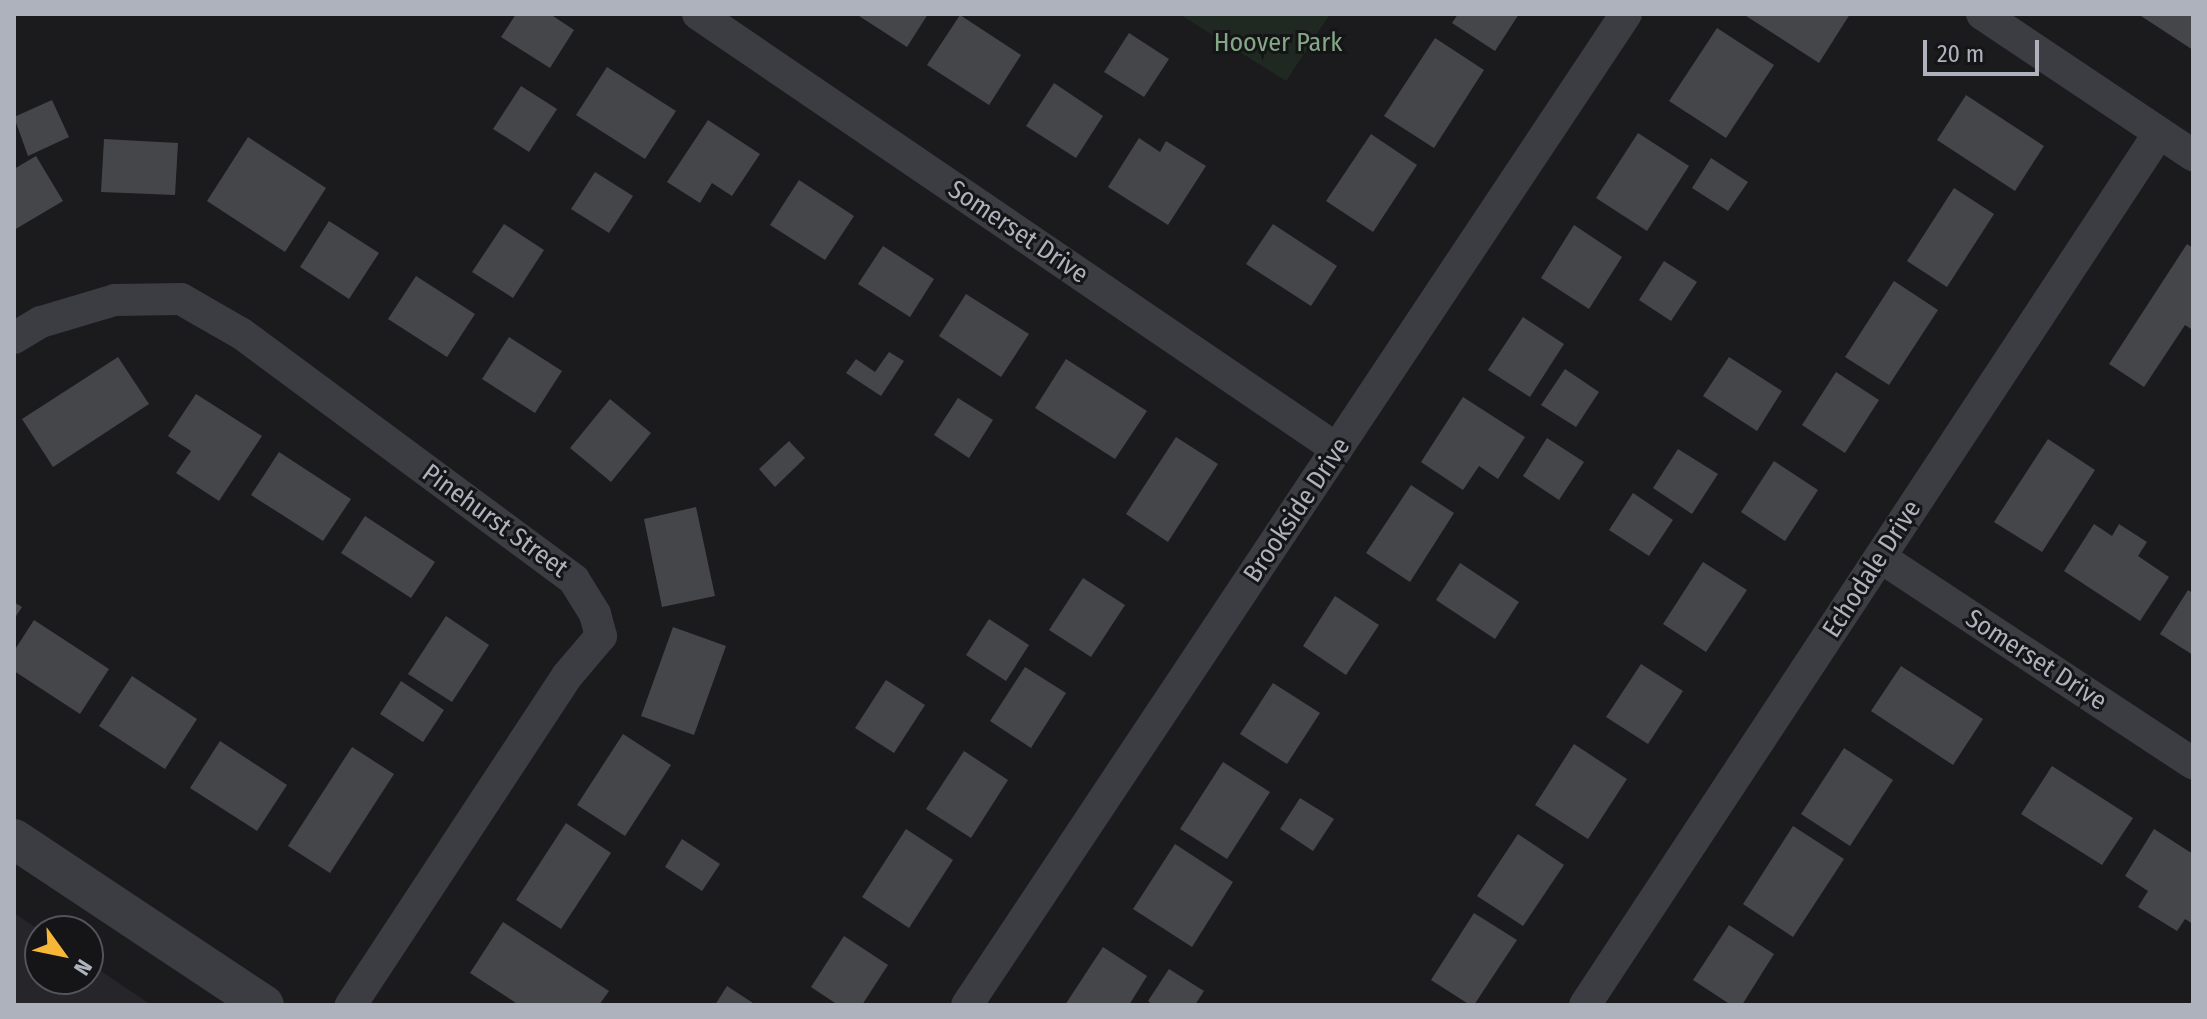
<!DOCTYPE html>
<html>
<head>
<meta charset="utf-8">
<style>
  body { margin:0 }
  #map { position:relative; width:2207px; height:1019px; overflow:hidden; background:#1b1b1d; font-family:"Fira Sans Condensed",sans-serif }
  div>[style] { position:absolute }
  .built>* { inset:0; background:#26262a }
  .green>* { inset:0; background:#202921 }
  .building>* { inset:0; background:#45464a }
  .minor>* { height:32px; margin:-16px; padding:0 16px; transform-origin:16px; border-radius:16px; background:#3b3d42 }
  .tertiary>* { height:40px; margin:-20px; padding:0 20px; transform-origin:20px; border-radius:20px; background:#3b3d42 }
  span { translate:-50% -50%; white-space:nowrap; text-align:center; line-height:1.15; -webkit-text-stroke:6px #151518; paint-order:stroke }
  .park-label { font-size:26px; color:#84a886 }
  .street-label { font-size:26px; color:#adb2bd }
  .frame { position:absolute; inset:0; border:16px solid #adb2bd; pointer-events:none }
  .north { position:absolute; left:24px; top:915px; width:80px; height:80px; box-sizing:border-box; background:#151518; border:2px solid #52545a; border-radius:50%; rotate:123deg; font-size:22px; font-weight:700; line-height:32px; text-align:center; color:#adb2bd }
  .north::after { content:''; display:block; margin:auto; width:28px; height:36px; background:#f8b638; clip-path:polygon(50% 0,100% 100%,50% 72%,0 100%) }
  .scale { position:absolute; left:1923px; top:40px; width:116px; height:36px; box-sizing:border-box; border:4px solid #adb2bd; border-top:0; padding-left:10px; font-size:24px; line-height:28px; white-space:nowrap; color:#adb2bd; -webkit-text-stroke:6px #151518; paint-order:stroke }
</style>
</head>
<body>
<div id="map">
  <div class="built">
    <i style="clip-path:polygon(14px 913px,41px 931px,40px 979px,88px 979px,88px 962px,151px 1005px,14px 1005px)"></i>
  </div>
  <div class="green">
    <i style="clip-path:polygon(1179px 14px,1330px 14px,1286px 81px)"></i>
  </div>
  <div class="building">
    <i style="clip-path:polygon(516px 14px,550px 14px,574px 30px,550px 68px,501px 37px)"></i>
    <i style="clip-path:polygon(856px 14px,928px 14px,907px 47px)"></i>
    <i style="clip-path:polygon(1458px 14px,1519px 14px,1495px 51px,1452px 23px)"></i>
    <i style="clip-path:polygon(1743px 14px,1850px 14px,1819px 63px)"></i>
    <i style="clip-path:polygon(2142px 14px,2193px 14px,2193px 50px,2141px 16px)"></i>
    <i style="clip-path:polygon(960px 15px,1021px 55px,989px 105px,927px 65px)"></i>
    <i style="clip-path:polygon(1717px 28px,1774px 65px,1726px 138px,1669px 101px)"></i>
    <i style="clip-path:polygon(1129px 33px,1169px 59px,1144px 97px,1104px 72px)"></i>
    <i style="clip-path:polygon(1435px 38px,1484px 70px,1434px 148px,1384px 116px)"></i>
    <i style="clip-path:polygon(607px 67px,676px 111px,645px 159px,576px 115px)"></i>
    <i style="clip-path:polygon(1054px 83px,1103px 116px,1076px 158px,1026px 126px)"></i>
    <i style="clip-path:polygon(521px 86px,557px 109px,529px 152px,493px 129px)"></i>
    <i style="clip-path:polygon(1966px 95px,2044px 146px,2015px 191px,1937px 140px)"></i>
    <i style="clip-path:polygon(52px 100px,69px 137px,28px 156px,14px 117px)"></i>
    <i style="clip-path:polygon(708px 120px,760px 154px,732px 196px,712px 183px,700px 203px,667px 182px)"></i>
    <i style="clip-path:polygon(1638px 133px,1689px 166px,1647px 231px,1596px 198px)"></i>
    <i style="clip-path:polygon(1371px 134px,1417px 165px,1373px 232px,1326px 201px)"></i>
    <i style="clip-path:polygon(248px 137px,326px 188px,285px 252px,207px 201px)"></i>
    <i style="clip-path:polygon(1139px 138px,1160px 152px,1166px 141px,1206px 166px,1168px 225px,1108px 187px)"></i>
    <i style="clip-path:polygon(104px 139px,178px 143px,175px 195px,101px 192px)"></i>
    <i style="clip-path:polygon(36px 156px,63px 201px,14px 230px,14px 169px)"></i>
    <i style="clip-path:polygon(1711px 158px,1748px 182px,1728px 211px,1692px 188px)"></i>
    <i style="clip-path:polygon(595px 172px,633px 196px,609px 233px,571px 209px)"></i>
    <i style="clip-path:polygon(799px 180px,854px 216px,825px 260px,770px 225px)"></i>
    <i style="clip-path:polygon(1954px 188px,1994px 214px,1947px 287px,1907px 261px)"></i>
    <i style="clip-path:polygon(329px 221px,379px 253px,349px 299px,300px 267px)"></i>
    <i style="clip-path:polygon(504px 224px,544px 250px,513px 298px,472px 272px)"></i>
    <i style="clip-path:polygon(1273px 224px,1337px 266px,1311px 306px,1246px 264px)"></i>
    <i style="clip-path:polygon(1574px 225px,1622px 257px,1589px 309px,1541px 278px)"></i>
    <i style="clip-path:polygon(2187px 244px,2193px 248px,2193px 330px,2185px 325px,2144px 387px,2109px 364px)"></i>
    <i style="clip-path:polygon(883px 246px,934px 279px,910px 317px,858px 284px)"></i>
    <i style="clip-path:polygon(1664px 261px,1697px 282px,1671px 321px,1639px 300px)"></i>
    <i style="clip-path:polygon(416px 276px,475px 314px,447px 357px,388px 319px)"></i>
    <i style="clip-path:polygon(1894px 281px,1938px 310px,1889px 385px,1845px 357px)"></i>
    <i style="clip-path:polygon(966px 294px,1029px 334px,1001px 377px,939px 336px)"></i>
    <i style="clip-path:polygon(1523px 317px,1564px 344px,1530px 397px,1488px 370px)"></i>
    <i style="clip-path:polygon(509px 337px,562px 371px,535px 413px,482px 379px)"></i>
    <i style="clip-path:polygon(889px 352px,904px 361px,881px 396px,846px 373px,856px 359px,875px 372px)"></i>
    <i style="clip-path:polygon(118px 357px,149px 404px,53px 467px,22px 419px)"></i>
    <i style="clip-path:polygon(1729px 357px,1782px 391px,1757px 431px,1703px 396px)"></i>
    <i style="clip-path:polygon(1066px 359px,1147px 411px,1115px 459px,1035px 408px)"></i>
    <i style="clip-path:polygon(1565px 369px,1599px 392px,1576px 427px,1541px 405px)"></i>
    <i style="clip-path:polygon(1836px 372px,1879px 400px,1845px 453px,1802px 425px)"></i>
    <i style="clip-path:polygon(196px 394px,262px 436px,219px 501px,176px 473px,191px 451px,168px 436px)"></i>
    <i style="clip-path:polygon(1463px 397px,1525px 437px,1498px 479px,1479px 466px,1463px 490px,1421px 462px)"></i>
    <i style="clip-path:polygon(958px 398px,993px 420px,969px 458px,934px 435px)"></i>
    <i style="clip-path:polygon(610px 399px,651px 433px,611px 482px,570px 448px)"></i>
    <i style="clip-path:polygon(1176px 437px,1218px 464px,1168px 542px,1126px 514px)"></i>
    <i style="clip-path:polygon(1547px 438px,1584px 462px,1559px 500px,1523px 476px)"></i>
    <i style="clip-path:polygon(2048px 439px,2095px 470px,2042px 552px,1994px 522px)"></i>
    <i style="clip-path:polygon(789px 441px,805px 458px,775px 487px,759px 469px)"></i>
    <i style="clip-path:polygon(1678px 449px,1718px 474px,1692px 514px,1653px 488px)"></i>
    <i style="clip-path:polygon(279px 452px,351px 499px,323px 541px,251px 495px)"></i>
    <i style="clip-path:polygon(1774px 461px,1818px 490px,1785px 541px,1741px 512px)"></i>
    <i style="clip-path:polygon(1411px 485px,1454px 513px,1410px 582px,1366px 553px)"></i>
    <i style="clip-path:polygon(1633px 493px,1673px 520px,1649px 556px,1609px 530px)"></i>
    <i style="clip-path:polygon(696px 507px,715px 596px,662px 607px,644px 519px)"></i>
    <i style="clip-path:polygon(365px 516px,435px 562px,411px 598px,341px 553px)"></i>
    <i style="clip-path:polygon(2094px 524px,2112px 536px,2119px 524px,2147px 542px,2138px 556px,2169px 577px,2140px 621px,2064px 571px)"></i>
    <i style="clip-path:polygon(1703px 562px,1747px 590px,1706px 652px,1663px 624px)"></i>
    <i style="clip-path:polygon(1460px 563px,1519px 602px,1495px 639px,1436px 600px)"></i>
    <i style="clip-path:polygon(1083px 578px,1125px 605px,1091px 657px,1049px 630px)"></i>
    <i style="clip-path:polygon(2188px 590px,2193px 593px,2193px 655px,2160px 634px)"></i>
    <i style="clip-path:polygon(1335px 596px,1379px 625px,1346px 675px,1303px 646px)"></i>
    <i style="clip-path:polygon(14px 602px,22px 607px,14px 619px)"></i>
    <i style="clip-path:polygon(446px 616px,489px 645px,452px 702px,408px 674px)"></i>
    <i style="clip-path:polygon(989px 619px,1029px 645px,1006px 681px,966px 655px)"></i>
    <i style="clip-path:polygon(34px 620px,109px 669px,80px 714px,14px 671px,14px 651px)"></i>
    <i style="clip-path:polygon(673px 627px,726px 646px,694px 735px,641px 716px)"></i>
    <i style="clip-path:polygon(1641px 664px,1683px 691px,1648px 744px,1606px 717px)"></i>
    <i style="clip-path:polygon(1901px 666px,1983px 719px,1953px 765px,1871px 711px)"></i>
    <i style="clip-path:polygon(1025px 667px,1066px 693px,1031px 748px,990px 721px)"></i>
    <i style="clip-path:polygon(132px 676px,197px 719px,165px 769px,99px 726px)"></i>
    <i style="clip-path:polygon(886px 680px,925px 705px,894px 753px,855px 728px)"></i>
    <i style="clip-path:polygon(401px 681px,444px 710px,423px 742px,380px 714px)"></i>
    <i style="clip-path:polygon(1273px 683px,1320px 713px,1287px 764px,1240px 734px)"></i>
    <i style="clip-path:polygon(623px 734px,671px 765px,625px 836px,577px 805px)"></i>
    <i style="clip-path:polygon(220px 741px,287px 785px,257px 831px,190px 788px)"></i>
    <i style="clip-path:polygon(1574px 744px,1627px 779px,1588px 839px,1535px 805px)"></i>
    <i style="clip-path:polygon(352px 747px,394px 774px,330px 873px,288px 846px)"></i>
    <i style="clip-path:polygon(1844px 748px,1893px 780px,1850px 846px,1801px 814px)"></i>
    <i style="clip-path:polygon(964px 751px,1008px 780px,971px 838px,926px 809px)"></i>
    <i style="clip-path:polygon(1223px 762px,1270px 792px,1227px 859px,1180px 829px)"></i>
    <i style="clip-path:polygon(2052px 766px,2133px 818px,2102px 865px,2021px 814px)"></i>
    <i style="clip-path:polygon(1300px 798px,1334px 819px,1313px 851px,1280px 829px)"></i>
    <i style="clip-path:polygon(566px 823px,611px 853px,561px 929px,516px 900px)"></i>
    <i style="clip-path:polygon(1793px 826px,1844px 859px,1793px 937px,1743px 904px)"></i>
    <i style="clip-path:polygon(906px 829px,953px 860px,909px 928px,862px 897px)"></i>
    <i style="clip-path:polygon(2154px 829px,2193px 854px,2193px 924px,2185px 919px,2177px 931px,2138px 907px,2148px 891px,2125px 876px)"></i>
    <i style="clip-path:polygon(1518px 834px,1564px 865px,1523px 926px,1477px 896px)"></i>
    <i style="clip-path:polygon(682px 839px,720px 864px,702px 891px,665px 867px)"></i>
    <i style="clip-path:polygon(1175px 844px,1233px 882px,1192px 947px,1133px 909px)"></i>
    <i style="clip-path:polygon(1474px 913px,1517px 940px,1474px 1005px,1470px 1005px,1431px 980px)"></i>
    <i style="clip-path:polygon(503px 922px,609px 991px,599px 1005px,519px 1005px,470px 973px)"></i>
    <i style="clip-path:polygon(1729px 925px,1774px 954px,1742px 1005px,1731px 1005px,1693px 980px)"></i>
    <i style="clip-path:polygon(844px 936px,888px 965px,862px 1005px,838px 1005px,811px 987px)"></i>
    <i style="clip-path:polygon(1103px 947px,1147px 976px,1129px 1005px,1065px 1005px)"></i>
    <i style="clip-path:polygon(1169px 969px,1204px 991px,1195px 1005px,1153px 1005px,1148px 1001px)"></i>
    <i style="clip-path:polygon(727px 986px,756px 1005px,715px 1005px)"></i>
  </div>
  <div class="minor">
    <i style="left:698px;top:14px;width:773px;rotate:34.25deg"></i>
    <i style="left:1982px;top:14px;width:254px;rotate:33.8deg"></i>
    <i style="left:14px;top:338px;width:31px;rotate:-31deg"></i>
    <i style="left:41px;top:322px;width:77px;rotate:-16.6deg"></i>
    <i style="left:115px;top:300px;width:66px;rotate:-0.9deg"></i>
    <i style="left:181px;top:299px;width:70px;rotate:29.8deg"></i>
    <i style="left:242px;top:334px;width:413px;rotate:36.5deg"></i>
    <i style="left:574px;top:580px;width:40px;rotate:58deg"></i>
    <i style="left:595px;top:614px;width:23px;rotate:75deg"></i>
    <i style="left:601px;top:636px;width:52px;rotate:130.4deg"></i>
    <i style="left:567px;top:676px;width:394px;rotate:123.3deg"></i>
    <i style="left:1880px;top:557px;width:375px;rotate:33.4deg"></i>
    <i style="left:967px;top:1005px;width:1190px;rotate:-56.38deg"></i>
    <i style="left:1585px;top:1005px;width:1044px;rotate:-56.64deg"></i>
  </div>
  <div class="tertiary">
    <i style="left:14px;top:839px;width:300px;rotate:33.6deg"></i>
  </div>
  <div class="park-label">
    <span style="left:1278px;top:43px">Hoover Park</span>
  </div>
  <div class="street-label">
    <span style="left:1018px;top:232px;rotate:34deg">Somerset Drive</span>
    <span style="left:1297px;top:510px;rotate:-56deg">Brookside Drive</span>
    <span style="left:495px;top:521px;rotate:36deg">Pinehurst Street</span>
    <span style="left:1872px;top:569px;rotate:-57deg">Echodale Drive</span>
    <span style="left:2036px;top:660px;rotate:33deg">Somerset Drive</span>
  </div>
  <div class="frame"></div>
  <div class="north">N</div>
  <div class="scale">20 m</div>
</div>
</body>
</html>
